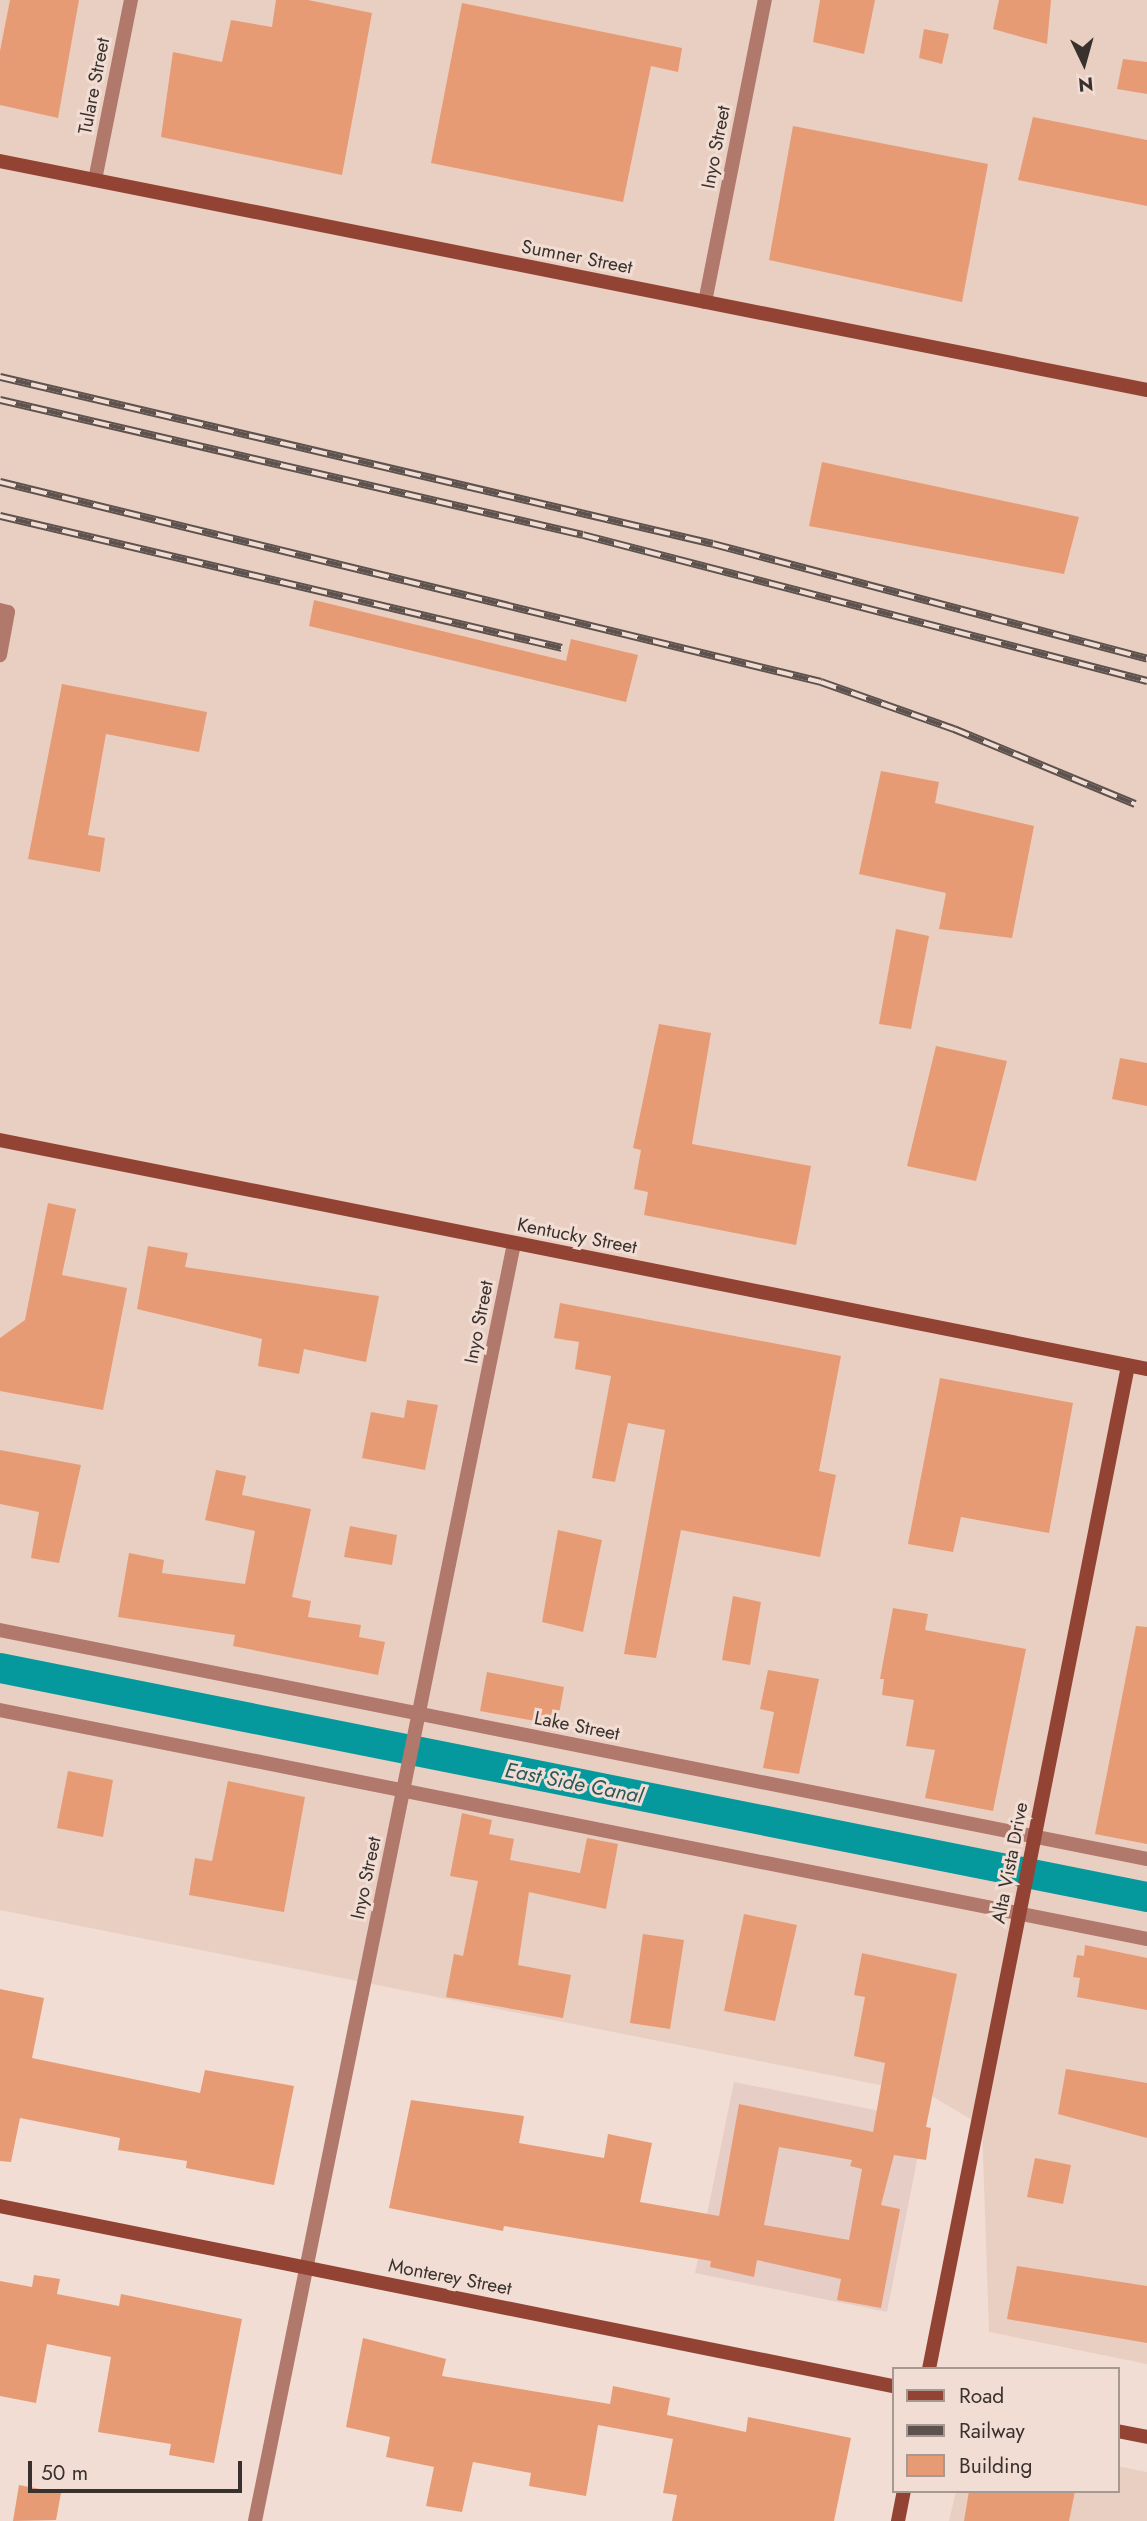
<!DOCTYPE html>
<html>
<head>
<meta charset="utf-8">
<style>
  body { margin:0 }
  #map { position:relative; width:1147px; height:2521px; overflow:hidden; background:#f1ddd3; font-family:Jost,sans-serif }
  div>[style] { position:absolute }
  .commercial>* { inset:0; background:#e6cec7 }
  .built>* { inset:0; background:#e9cfc2 }
  .canal>* { height:30px; margin:-15px; padding:0 15px; transform-origin:15px; border-radius:15px; background:#05999e }
  .building>* { inset:0; background:#e79b75 }
  .street>* { height:14px; margin:-7px; padding:0 7px; transform-origin:7px; border-radius:7px; background:#b1786c }
  .secondary>* { height:14px; margin:-7px; padding:0 7px; transform-origin:7px; border-radius:7px; background:#934333 }
  .rail>* { height:8px; margin-top:-4px; transform-origin:0; background:repeating-linear-gradient(90deg,#f1ddd3 0 16px,#5d524d 0 32px); box-sizing:border-box; border-block:2px solid #5d524d }
  span { translate:-50% -50%; white-space:nowrap; text-align:center; line-height:1.15; -webkit-text-stroke:6px #f1ddd3; paint-order:stroke }
  .street-label { font-size:19px; color:#39312d }
  .water-label { font-size:21px; color:#27595b; font-style:italic }
  .legend { position:absolute; left:892px; top:2367px; width:228px; height:126px; box-sizing:border-box; background:#f1ddd3; border:2px solid #a79891; margin:0; padding:9px 12px; list-style:none; font-size:21px; color:#39312d }
  .legend li { display:flex; align-items:center; gap:14px; height:35px }
  .legend b { width:35px; border:2px solid #a79891 }
  .north { position:absolute; left:1049px; top:28px; width:70px; height:70px; -webkit-text-stroke:5px #f1ddd3; paint-order:stroke; rotate:175deg; font-size:19px; font-weight:700; line-height:28px; text-align:center; color:#39312d }
  .north::after { content:''; display:block; margin:auto; width:24px; height:32px; background:#39312d; clip-path:polygon(50% 0,100% 100%,50% 72%,0 100%) }
  .scale { position:absolute; left:28px; top:2461px; width:214px; height:32px; box-sizing:border-box; border:4px solid #39312d; border-top:0; padding-left:9px; font-size:21px; line-height:24px; white-space:nowrap; color:#39312d; -webkit-text-stroke:5px #f1ddd3; paint-order:stroke }
</style>
</head>
<body>
<div id="map">
  <div class="commercial">
    <i style="clip-path:polygon(734px 2082px,925px 2120px,887px 2312px,695px 2273px)"></i>
  </div>
  <div class="built">
    <i style="clip-path:polygon(0 0,1147px 0,1147px 2364px,989px 2332px,982px 2126px,930px 2095px,0 1910px)"></i>
    <i style="clip-path:polygon(1117px 2466px,1147px 2472px,1147px 2521px,949px 2521px,956px 2491px,1117px 2491px)"></i>
  </div>
  <div class="canal">
    <i style="left:0;top:1668px;width:1170px;rotate:11.29deg"></i>
  </div>
  <div class="building">
    <i style="clip-path:polygon(10px 0,79px 0,58px 118px,0 105px,0 51px)"></i>
    <i style="clip-path:polygon(276px 0,308px 0,372px 13px,342px 175px,161px 137px,173px 52px,222px 62px,231px 20px,272px 27px)"></i>
    <i style="clip-path:polygon(820px 0,875px 0,864px 54px,813px 42px)"></i>
    <i style="clip-path:polygon(999px 0,1051px 0,1047px 44px,993px 29px)"></i>
    <i style="clip-path:polygon(462px 3px,682px 48px,678px 72px,651px 66px,623px 202px,431px 163px)"></i>
    <i style="clip-path:polygon(924px 29px,949px 34px,942px 64px,919px 58px)"></i>
    <i style="clip-path:polygon(1123px 59px,1147px 62px,1147px 94px,1117px 89px)"></i>
    <i style="clip-path:polygon(1033px 117px,1147px 140px,1147px 206px,1018px 180px)"></i>
    <i style="clip-path:polygon(793px 126px,988px 164px,962px 302px,769px 260px)"></i>
    <i style="clip-path:polygon(822px 462px,1079px 517px,1064px 574px,809px 526px)"></i>
    <i style="clip-path:polygon(314px 600px,566px 661px,571px 639px,638px 655px,626px 702px,309px 626px)"></i>
    <i style="clip-path:polygon(62px 684px,207px 712px,199px 752px,106px 734px,88px 835px,105px 838px,100px 872px,28px 859px)"></i>
    <i style="clip-path:polygon(881px 771px,939px 782px,935px 803px,1034px 826px,1012px 938px,939px 929px,946px 893px,859px 874px)"></i>
    <i style="clip-path:polygon(896px 929px,929px 936px,911px 1029px,879px 1024px)"></i>
    <i style="clip-path:polygon(659px 1024px,711px 1033px,692px 1144px,811px 1166px,796px 1245px,644px 1215px,648px 1192px,634px 1189px,641px 1150px,633px 1148px)"></i>
    <i style="clip-path:polygon(936px 1046px,1007px 1061px,976px 1181px,907px 1166px)"></i>
    <i style="clip-path:polygon(1120px 1058px,1147px 1063px,1147px 1106px,1112px 1099px)"></i>
    <i style="clip-path:polygon(48px 1203px,76px 1209px,62px 1275px,127px 1288px,103px 1410px,0 1391px,0 1338px,25px 1320px)"></i>
    <i style="clip-path:polygon(148px 1246px,188px 1253px,185px 1267px,379px 1296px,366px 1362px,304px 1349px,299px 1374px,258px 1366px,262px 1339px,137px 1309px)"></i>
    <i style="clip-path:polygon(560px 1303px,841px 1356px,819px 1471px,836px 1475px,820px 1557px,681px 1530px,656px 1658px,624px 1654px,665px 1430px,628px 1423px,615px 1482px,592px 1478px,611px 1376px,575px 1369px,579px 1342px,554px 1338px)"></i>
    <i style="clip-path:polygon(940px 1378px,1073px 1403px,1049px 1533px,961px 1517px,953px 1552px,908px 1544px)"></i>
    <i style="clip-path:polygon(407px 1400px,438px 1405px,425px 1470px,362px 1458px,371px 1412px,404px 1418px)"></i>
    <i style="clip-path:polygon(0 1450px,81px 1465px,59px 1563px,31px 1558px,39px 1512px,0 1504px)"></i>
    <i style="clip-path:polygon(216px 1470px,246px 1476px,242px 1495px,311px 1509px,292px 1597px,311px 1601px,308px 1617px,361px 1625px,359px 1637px,385px 1642px,378px 1675px,233px 1646px,235px 1635px,118px 1617px,129px 1553px,164px 1560px,162px 1573px,245px 1584px,255px 1531px,205px 1520px)"></i>
    <i style="clip-path:polygon(350px 1526px,397px 1535px,392px 1565px,344px 1557px)"></i>
    <i style="clip-path:polygon(558px 1530px,602px 1540px,583px 1632px,542px 1622px)"></i>
    <i style="clip-path:polygon(733px 1596px,761px 1602px,750px 1665px,722px 1660px)"></i>
    <i style="clip-path:polygon(893px 1608px,928px 1614px,925px 1630px,1026px 1649px,993px 1811px,925px 1798px,935px 1750px,906px 1746px,914px 1700px,882px 1695px,884px 1679px,880px 1679px)"></i>
    <i style="clip-path:polygon(1136px 1626px,1147px 1627px,1147px 1844px,1095px 1834px)"></i>
    <i style="clip-path:polygon(768px 1670px,819px 1679px,799px 1774px,763px 1768px,774px 1712px,760px 1709px)"></i>
    <i style="clip-path:polygon(487px 1672px,564px 1687px,557px 1725px,480px 1711px)"></i>
    <i style="clip-path:polygon(68px 1771px,113px 1780px,103px 1837px,57px 1828px)"></i>
    <i style="clip-path:polygon(228px 1781px,305px 1797px,284px 1912px,189px 1895px,195px 1858px,212px 1861px)"></i>
    <i style="clip-path:polygon(462px 1813px,492px 1820px,489px 1834px,514px 1839px,510px 1860px,580px 1873px,587px 1838px,618px 1844px,606px 1909px,529px 1892px,518px 1965px,571px 1975px,563px 2018px,446px 1997px,454px 1954px,463px 1956px,478px 1881px,450px 1876px)"></i>
    <i style="clip-path:polygon(744px 1914px,797px 1925px,775px 2021px,724px 2011px)"></i>
    <i style="clip-path:polygon(643px 1934px,684px 1940px,670px 2029px,630px 2023px)"></i>
    <i style="clip-path:polygon(1085px 1945px,1147px 1958px,1147px 2010px,1077px 1997px,1080px 1978px,1073px 1977px,1077px 1955px,1084px 1956px)"></i>
    <i style="clip-path:polygon(evenodd,862px 1953px,957px 1974px,926px 2127px,931px 2128px,926px 2160px,894px 2155px,881px 2205px,900px 2209px,881px 2308px,837px 2300px,841px 2279px,757px 2260px,754px 2277px,710px 2267px,711px 2261px,504px 2226px,503px 2231px,389px 2208px,411px 2100px,524px 2116px,519px 2143px,604px 2158px,608px 2134px,652px 2143px,640px 2202px,719px 2216px,739px 2104px,873px 2132px,885px 2063px,854px 2056px,865px 1997px,854px 1995px,862px 1953px,779px 2147px,852px 2160px,850px 2166px,862px 2169px,849px 2240px,764px 2225px,779px 2147px)"></i>
    <i style="clip-path:polygon(0 1989px,44px 1998px,32px 2058px,200px 2093px,205px 2070px,294px 2086px,274px 2185px,186px 2168px,187px 2161px,118px 2150px,120px 2138px,20px 2118px,11px 2162px,0 2161px)"></i>
    <i style="clip-path:polygon(1066px 2069px,1147px 2083px,1147px 2138px,1058px 2114px)"></i>
    <i style="clip-path:polygon(1035px 2158px,1071px 2165px,1063px 2204px,1027px 2197px)"></i>
    <i style="clip-path:polygon(1017px 2266px,1147px 2286px,1147px 2343px,1007px 2319px)"></i>
    <i style="clip-path:polygon(34px 2275px,60px 2279px,57px 2294px,119px 2306px,121px 2294px,242px 2319px,214px 2463px,169px 2455px,171px 2444px,98px 2432px,111px 2357px,47px 2344px,36px 2403px,0 2396px,0 2281px,32px 2287px)"></i>
    <i style="clip-path:polygon(363px 2338px,446px 2359px,442px 2376px,610px 2404px,613px 2386px,670px 2398px,667px 2415px,746px 2432px,748px 2417px,851px 2438px,834px 2521px,672px 2521px,677px 2495px,663px 2493px,673px 2439px,598px 2425px,586px 2496px,529px 2486px,531px 2473px,473px 2462px,462px 2512px,426px 2506px,434px 2467px,386px 2457px,390px 2437px,346px 2427px)"></i>
    <i style="clip-path:polygon(19px 2485px,61px 2493px,56px 2520px,13px 2521px)"></i>
    <i style="clip-path:polygon(969px 2491px,1075px 2491px,1069px 2521px,964px 2521px)"></i>
  </div>
  <div class="street">
    <i style="left:95px;top:180px;width:184px;rotate:-78.7deg"></i>
    <i style="left:705px;top:302px;width:308px;rotate:-78.8deg"></i>
    <i style="left:0;top:610px;width:8px;rotate:14deg"></i>
    <i style="left:8px;top:612px;width:44px;rotate:100.5deg"></i>
    <i style="left:0;top:1630px;width:1170px;rotate:11.29deg"></i>
    <i style="left:0;top:1710px;width:1170px;rotate:11.29deg"></i>
    <i style="left:255px;top:2521px;width:1304px;rotate:-78.54deg"></i>
  </div>
  <div class="secondary">
    <i style="left:0;top:161px;width:1170px;rotate:11.29deg"></i>
    <i style="left:0;top:1140px;width:1170px;rotate:11.29deg"></i>
    <i style="left:0;top:2206px;width:911px;rotate:11.4deg"></i>
    <i style="left:929px;top:2369px;width:1023px;rotate:-78.78deg"></i>
    <i style="left:1117px;top:2431px;width:31px;rotate:11deg"></i>
    <i style="left:898px;top:2521px;width:31px;rotate:-79deg"></i>
  </div>
  <div class="rail">
    <i style="left:0;top:377px;width:732px;rotate:13.18deg"></i>
    <i style="left:713px;top:544px;width:449px;rotate:14.8deg"></i>
    <i style="left:0;top:400px;width:598px;rotate:13.04deg"></i>
    <i style="left:583px;top:535px;width:583px;rotate:14.51deg"></i>
    <i style="left:0;top:482px;width:845px;rotate:13.69deg"></i>
    <i style="left:821px;top:682px;width:141px;rotate:19.5deg"></i>
    <i style="left:954px;top:729px;width:196px;rotate:22.5deg"></i>
    <i style="left:0;top:516px;width:577px;rotate:13.22deg"></i>
  </div>
  <div class="street-label">
    <span style="left:94px;top:86px;rotate:-79deg">Tulare Street</span>
    <span style="left:716px;top:147px;rotate:-79deg">Inyo Street</span>
    <span style="left:577px;top:257px;rotate:11deg">Sumner Street</span>
    <span style="left:577px;top:1236px;rotate:11deg">Kentucky Street</span>
    <span style="left:479px;top:1322px;rotate:-79deg">Inyo Street</span>
    <span style="left:577px;top:1726px;rotate:11deg">Lake Street</span>
    <span style="left:1010px;top:1863px;rotate:-79deg">Alta Vista Drive</span>
    <span style="left:366px;top:1878px;rotate:-78deg">Inyo Street</span>
    <span style="left:450px;top:2277px;rotate:11deg">Monterey Street</span>
  </div>
  <div class="water-label">
    <span style="left:574px;top:1783px;rotate:11deg">East Side Canal</span>
  </div>
  <ul class="legend">
  <li><b style="height:9px;background:#934333"></b>Road</li>
  <li><b style="height:9px;background:#5d524d"></b>Railway</li>
  <li><b style="height:19px;background:#e79b75"></b>Building</li>
  </ul>
  <div class="north">N</div>
  <div class="scale">50 m</div>
</div>
</body>
</html>
